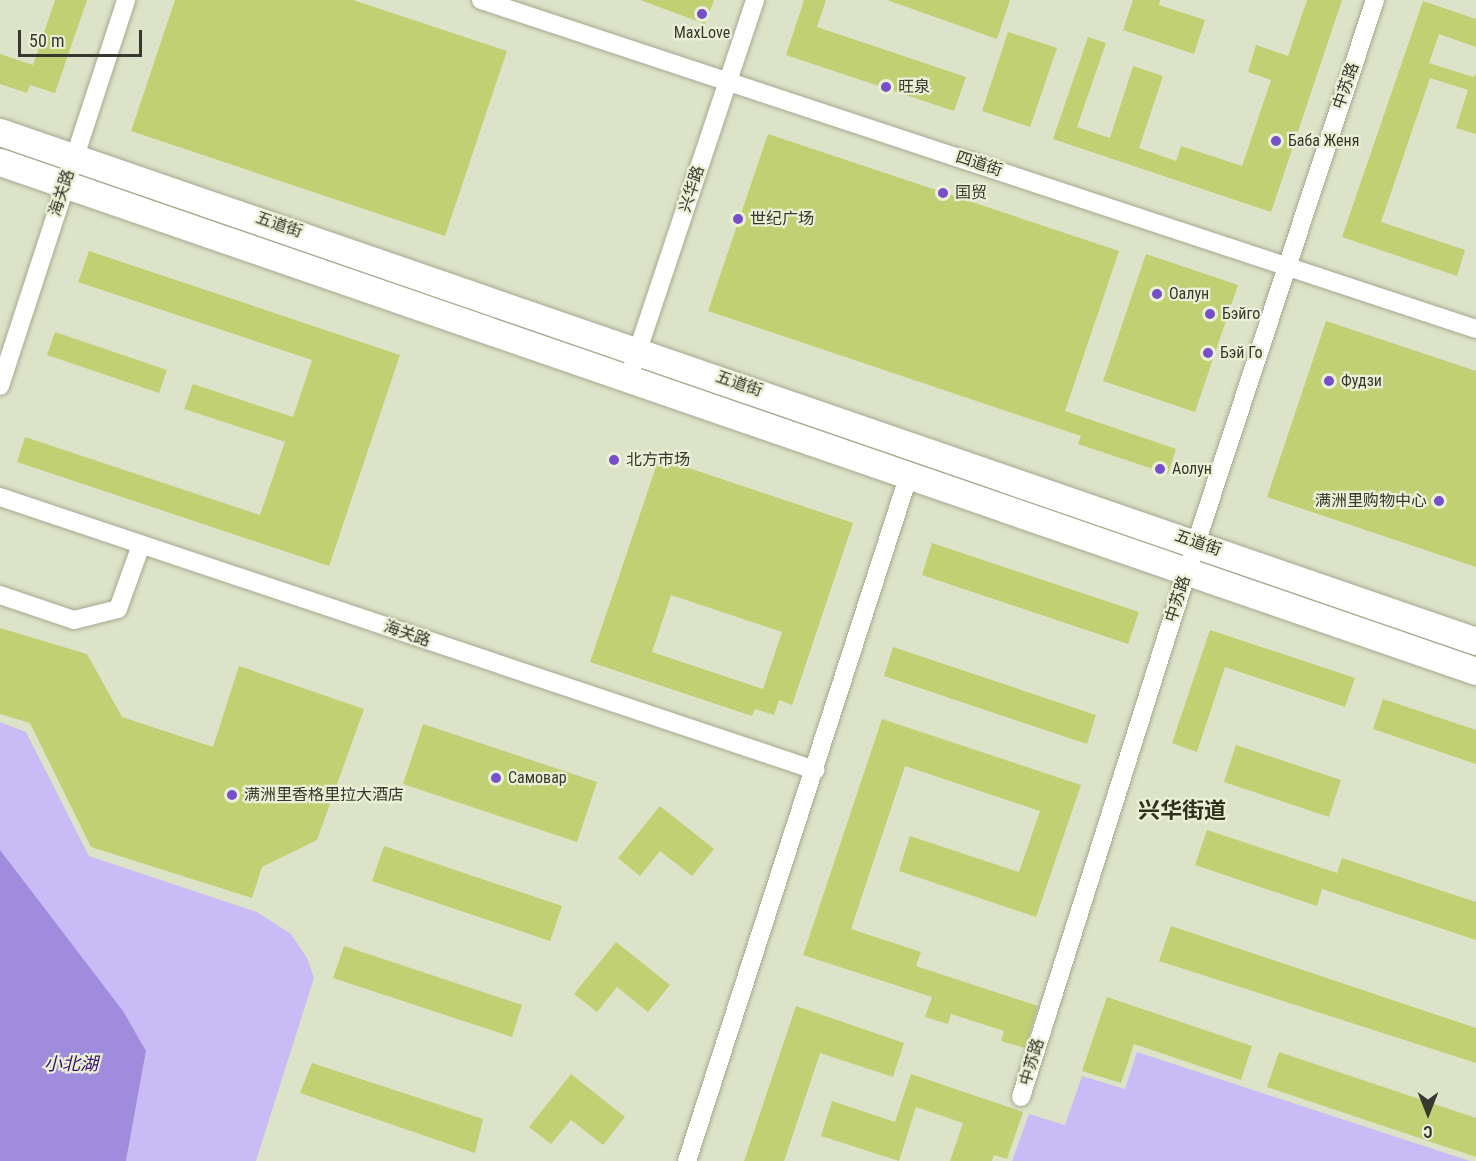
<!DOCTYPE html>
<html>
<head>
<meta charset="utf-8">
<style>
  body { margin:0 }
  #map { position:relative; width:1476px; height:1161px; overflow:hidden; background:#dde3c8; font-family:"Roboto Condensed","Noto Sans SC",sans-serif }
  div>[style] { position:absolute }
  .green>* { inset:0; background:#c9bcf6 }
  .water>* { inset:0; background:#a08cdd }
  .building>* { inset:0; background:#c0d073 }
  .roads { filter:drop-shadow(0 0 2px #a4a990) drop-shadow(0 0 2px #a4a990) }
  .minor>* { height:18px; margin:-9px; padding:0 9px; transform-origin:9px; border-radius:9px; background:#fff }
  .highway>* { height:27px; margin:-13.5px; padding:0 13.5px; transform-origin:13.5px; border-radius:13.5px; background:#fff }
  .dots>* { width:16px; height:16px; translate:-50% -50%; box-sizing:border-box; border:3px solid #eaf0d5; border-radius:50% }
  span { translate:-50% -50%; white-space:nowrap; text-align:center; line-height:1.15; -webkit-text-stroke:4.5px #eaf0d5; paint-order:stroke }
  .poi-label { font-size:16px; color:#37392e }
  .left { translate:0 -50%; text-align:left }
  .right { translate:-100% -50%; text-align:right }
  .street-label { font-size:16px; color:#37392e }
  .water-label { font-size:18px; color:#380f70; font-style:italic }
  .district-label { font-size:22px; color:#2e321c; font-weight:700 }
  .north { position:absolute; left:1398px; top:1083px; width:60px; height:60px; -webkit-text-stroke:4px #eaf0d5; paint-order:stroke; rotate:180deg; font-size:16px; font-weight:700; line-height:24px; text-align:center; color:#37392e }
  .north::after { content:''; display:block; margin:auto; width:21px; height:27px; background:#37392e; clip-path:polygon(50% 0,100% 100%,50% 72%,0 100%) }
  .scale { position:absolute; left:18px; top:30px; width:124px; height:27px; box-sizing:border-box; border:3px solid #37392e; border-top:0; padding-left:8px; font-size:18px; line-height:21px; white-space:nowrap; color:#37392e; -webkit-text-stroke:4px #eaf0d5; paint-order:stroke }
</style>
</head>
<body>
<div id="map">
  <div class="green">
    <i style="clip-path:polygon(0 722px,26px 732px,89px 856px,257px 912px,291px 934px,307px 958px,314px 978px,256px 1161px,126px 1161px,146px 1051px,0 855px)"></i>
    <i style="clip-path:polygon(1137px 1052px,1470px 1161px,1012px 1161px,1029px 1114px,1065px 1125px,1082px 1076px,1125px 1089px)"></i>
  </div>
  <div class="water">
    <i style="clip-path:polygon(0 850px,123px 1011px,146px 1051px,126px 1161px,0 1161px)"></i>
  </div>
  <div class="building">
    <i style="clip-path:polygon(55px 0,87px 0,55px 93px,30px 85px,27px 93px,0 84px,0 54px,33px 65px)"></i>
    <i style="clip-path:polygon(175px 0,353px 0,507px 51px,445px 236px,131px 131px)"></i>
    <i style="clip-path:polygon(640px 0,714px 0,705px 24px)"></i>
    <i style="clip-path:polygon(804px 0,826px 0,817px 27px,966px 77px,954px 111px,786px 55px)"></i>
    <i style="clip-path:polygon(887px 0,1010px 0,997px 39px)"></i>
    <i style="clip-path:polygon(1133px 0,1160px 0,1159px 5px,1205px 20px,1194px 54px,1123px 30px)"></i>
    <i style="clip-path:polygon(1307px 0,1342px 0,1271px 212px,1053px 139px,1088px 37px,1106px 43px,1077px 127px,1110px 138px,1133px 66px,1163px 76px,1139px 148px,1176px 161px,1181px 146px,1242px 166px,1271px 80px,1248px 72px,1256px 45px,1288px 56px)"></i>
    <i style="clip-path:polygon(1423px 1px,1476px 19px,1476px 47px,1439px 34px,1429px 63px,1473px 77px,1476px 74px,1476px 134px,1456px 128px,1468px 90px,1430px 78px,1381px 222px,1465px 250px,1457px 276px,1342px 237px)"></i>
    <i style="clip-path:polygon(1008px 32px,1057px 48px,1030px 127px,982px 111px)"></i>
    <i style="clip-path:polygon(768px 134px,1119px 251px,1065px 411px,1176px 449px,1168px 474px,1078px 444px,1081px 436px,708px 311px)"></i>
    <i style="clip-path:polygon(89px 251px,400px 355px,329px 566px,17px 462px,25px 437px,260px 515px,285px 442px,184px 409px,193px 384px,293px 417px,312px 360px,78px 282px)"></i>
    <i style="clip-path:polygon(1146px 254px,1238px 285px,1195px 412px,1103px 381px)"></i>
    <i style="clip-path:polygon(1326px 321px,1476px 371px,1476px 567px,1267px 497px)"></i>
    <i style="clip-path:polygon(55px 332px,167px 370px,159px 393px,47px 355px)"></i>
    <i style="clip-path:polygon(evenodd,659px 458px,853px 523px,792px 705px,779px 700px,774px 715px,755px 709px,752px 716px,590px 662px,659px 458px,671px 595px,782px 632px,763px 689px,652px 652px,671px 595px)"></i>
    <i style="clip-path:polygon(932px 543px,1139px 612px,1128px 644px,922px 575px)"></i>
    <i style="clip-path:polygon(0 628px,87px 654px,122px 717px,213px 747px,239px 666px,364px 709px,317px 840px,262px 867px,252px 898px,91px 847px,30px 723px,0 714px)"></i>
    <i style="clip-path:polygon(1210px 630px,1355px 678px,1345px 707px,1225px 667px,1197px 752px,1172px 743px)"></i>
    <i style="clip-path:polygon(893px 647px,1096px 715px,1087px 744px,884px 676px)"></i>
    <i style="clip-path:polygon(1383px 699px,1476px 730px,1476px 764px,1373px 729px)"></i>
    <i style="clip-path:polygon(882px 719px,1081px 785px,1036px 917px,899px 871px,910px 836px,1019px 872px,1040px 811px,905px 766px,851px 929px,921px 952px,916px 966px,1038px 1006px,1025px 1048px,1001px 1041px,1004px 1031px,951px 1014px,948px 1024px,925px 1017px,932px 997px,803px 955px)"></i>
    <i style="clip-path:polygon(423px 724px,597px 782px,577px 842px,403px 784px)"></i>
    <i style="clip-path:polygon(1236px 745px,1341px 780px,1329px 817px,1224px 782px)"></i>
    <i style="clip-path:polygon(660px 806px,714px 849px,692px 876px,660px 851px,640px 876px,618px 858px)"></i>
    <i style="clip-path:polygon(1207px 830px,1337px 873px,1342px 858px,1476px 902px,1476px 940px,1322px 889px,1317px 906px,1195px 865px)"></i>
    <i style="clip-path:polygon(384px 846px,562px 906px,550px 941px,372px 881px)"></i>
    <i style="clip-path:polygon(1171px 926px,1476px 1028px,1476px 1063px,1159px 961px)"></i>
    <i style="clip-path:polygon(616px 942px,670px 985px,648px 1012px,617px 987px,597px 1012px,574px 994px)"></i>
    <i style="clip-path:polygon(344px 946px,522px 1005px,512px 1037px,333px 978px)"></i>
    <i style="clip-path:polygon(1107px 997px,1252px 1046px,1241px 1080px,1134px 1044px,1121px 1083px,1082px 1071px)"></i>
    <i style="clip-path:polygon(796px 1006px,904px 1043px,893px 1077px,820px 1053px,784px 1161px,744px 1161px)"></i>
    <i style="clip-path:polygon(1279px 1052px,1476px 1118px,1476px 1157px,1267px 1087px)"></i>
    <i style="clip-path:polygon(312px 1063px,483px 1119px,475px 1153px,300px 1093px)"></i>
    <i style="clip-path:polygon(571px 1074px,625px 1117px,603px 1145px,571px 1120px,551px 1144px,529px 1127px)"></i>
    <i style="clip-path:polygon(911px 1074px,1023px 1112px,1007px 1159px,994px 1155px,992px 1161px,950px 1161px,963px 1123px,916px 1107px,899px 1161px,821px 1136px,832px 1101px,895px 1122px)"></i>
  </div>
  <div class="roads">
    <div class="minor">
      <i style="left:481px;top:0;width:1048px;rotate:18.3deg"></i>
      <i style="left:629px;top:377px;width:397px;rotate:-71.5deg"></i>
      <i style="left:0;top:386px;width:406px;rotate:-71.9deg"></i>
      <i style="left:0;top:497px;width:860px;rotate:18.52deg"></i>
      <i style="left:0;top:595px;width:78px;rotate:18.7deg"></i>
      <i style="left:74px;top:620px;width:45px;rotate:-14deg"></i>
      <i style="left:118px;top:609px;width:68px;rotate:-70.2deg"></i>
      <i style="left:1021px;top:1097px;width:594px;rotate:-72.45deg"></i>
      <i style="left:1200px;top:531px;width:559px;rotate:-71.76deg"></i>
      <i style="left:687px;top:1161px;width:705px;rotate:-72.08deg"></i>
    </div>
    <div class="highway">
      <i style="left:0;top:132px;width:1561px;rotate:19.03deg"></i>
      <i style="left:0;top:162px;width:1561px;rotate:19.03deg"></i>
    </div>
  </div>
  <div class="dots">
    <i style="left:702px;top:14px;background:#774fc8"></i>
    <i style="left:886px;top:87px;background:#774fc8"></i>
    <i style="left:1276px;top:141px;background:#774fc8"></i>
    <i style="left:943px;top:193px;background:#774fc8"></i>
    <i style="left:738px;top:219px;background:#774fc8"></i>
    <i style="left:1157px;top:294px;background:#774fc8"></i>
    <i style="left:1210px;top:314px;background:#774fc8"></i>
    <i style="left:1208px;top:353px;background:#774fc8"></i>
    <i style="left:1329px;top:381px;background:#774fc8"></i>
    <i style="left:614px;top:460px;background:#774fc8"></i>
    <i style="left:1160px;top:469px;background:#774fc8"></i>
    <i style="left:1439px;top:501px;background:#774fc8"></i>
    <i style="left:496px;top:778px;background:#774fc8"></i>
    <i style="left:232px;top:795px;background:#774fc8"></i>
  </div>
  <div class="poi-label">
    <span style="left:702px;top:33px">MaxLove</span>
    <span class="left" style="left:898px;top:87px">旺泉</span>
    <span class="left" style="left:1288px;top:141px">Баба Женя</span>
    <span class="left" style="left:955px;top:193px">国贸</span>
    <span class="left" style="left:750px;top:219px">世纪广场</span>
    <span class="left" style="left:1169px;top:294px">Оалун</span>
    <span class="left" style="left:1222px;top:314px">Бэйго</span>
    <span class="left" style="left:1220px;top:353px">Бэй Го</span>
    <span class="left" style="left:1341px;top:381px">Фудзи</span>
    <span class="left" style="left:626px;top:460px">北方市场</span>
    <span class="left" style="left:1172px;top:469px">Аолун</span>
    <span class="right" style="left:1427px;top:501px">满洲里购物中心</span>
    <span class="left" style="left:508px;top:778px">Самовар</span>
    <span class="left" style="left:244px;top:795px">满洲里香格里拉大酒店</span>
  </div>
  <div class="street-label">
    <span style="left:1346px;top:86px;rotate:-71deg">中苏路</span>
    <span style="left:979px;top:164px;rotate:18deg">四道街</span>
    <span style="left:692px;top:189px;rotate:-72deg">兴华路</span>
    <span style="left:62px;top:193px;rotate:-72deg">海关路</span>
    <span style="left:279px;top:225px;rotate:19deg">五道街</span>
    <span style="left:739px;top:384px;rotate:19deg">五道街</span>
    <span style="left:1198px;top:543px;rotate:19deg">五道街</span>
    <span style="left:1178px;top:599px;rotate:-72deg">中苏路</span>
    <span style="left:407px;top:634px;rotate:19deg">海关路</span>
    <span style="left:1032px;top:1062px;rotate:-73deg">中苏路</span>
  </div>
  <div class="water-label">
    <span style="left:71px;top:1064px">小北湖</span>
  </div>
  <div class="district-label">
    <span style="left:1182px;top:811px">兴华街道</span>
  </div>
  <div class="north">С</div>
  <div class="scale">50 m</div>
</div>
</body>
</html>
